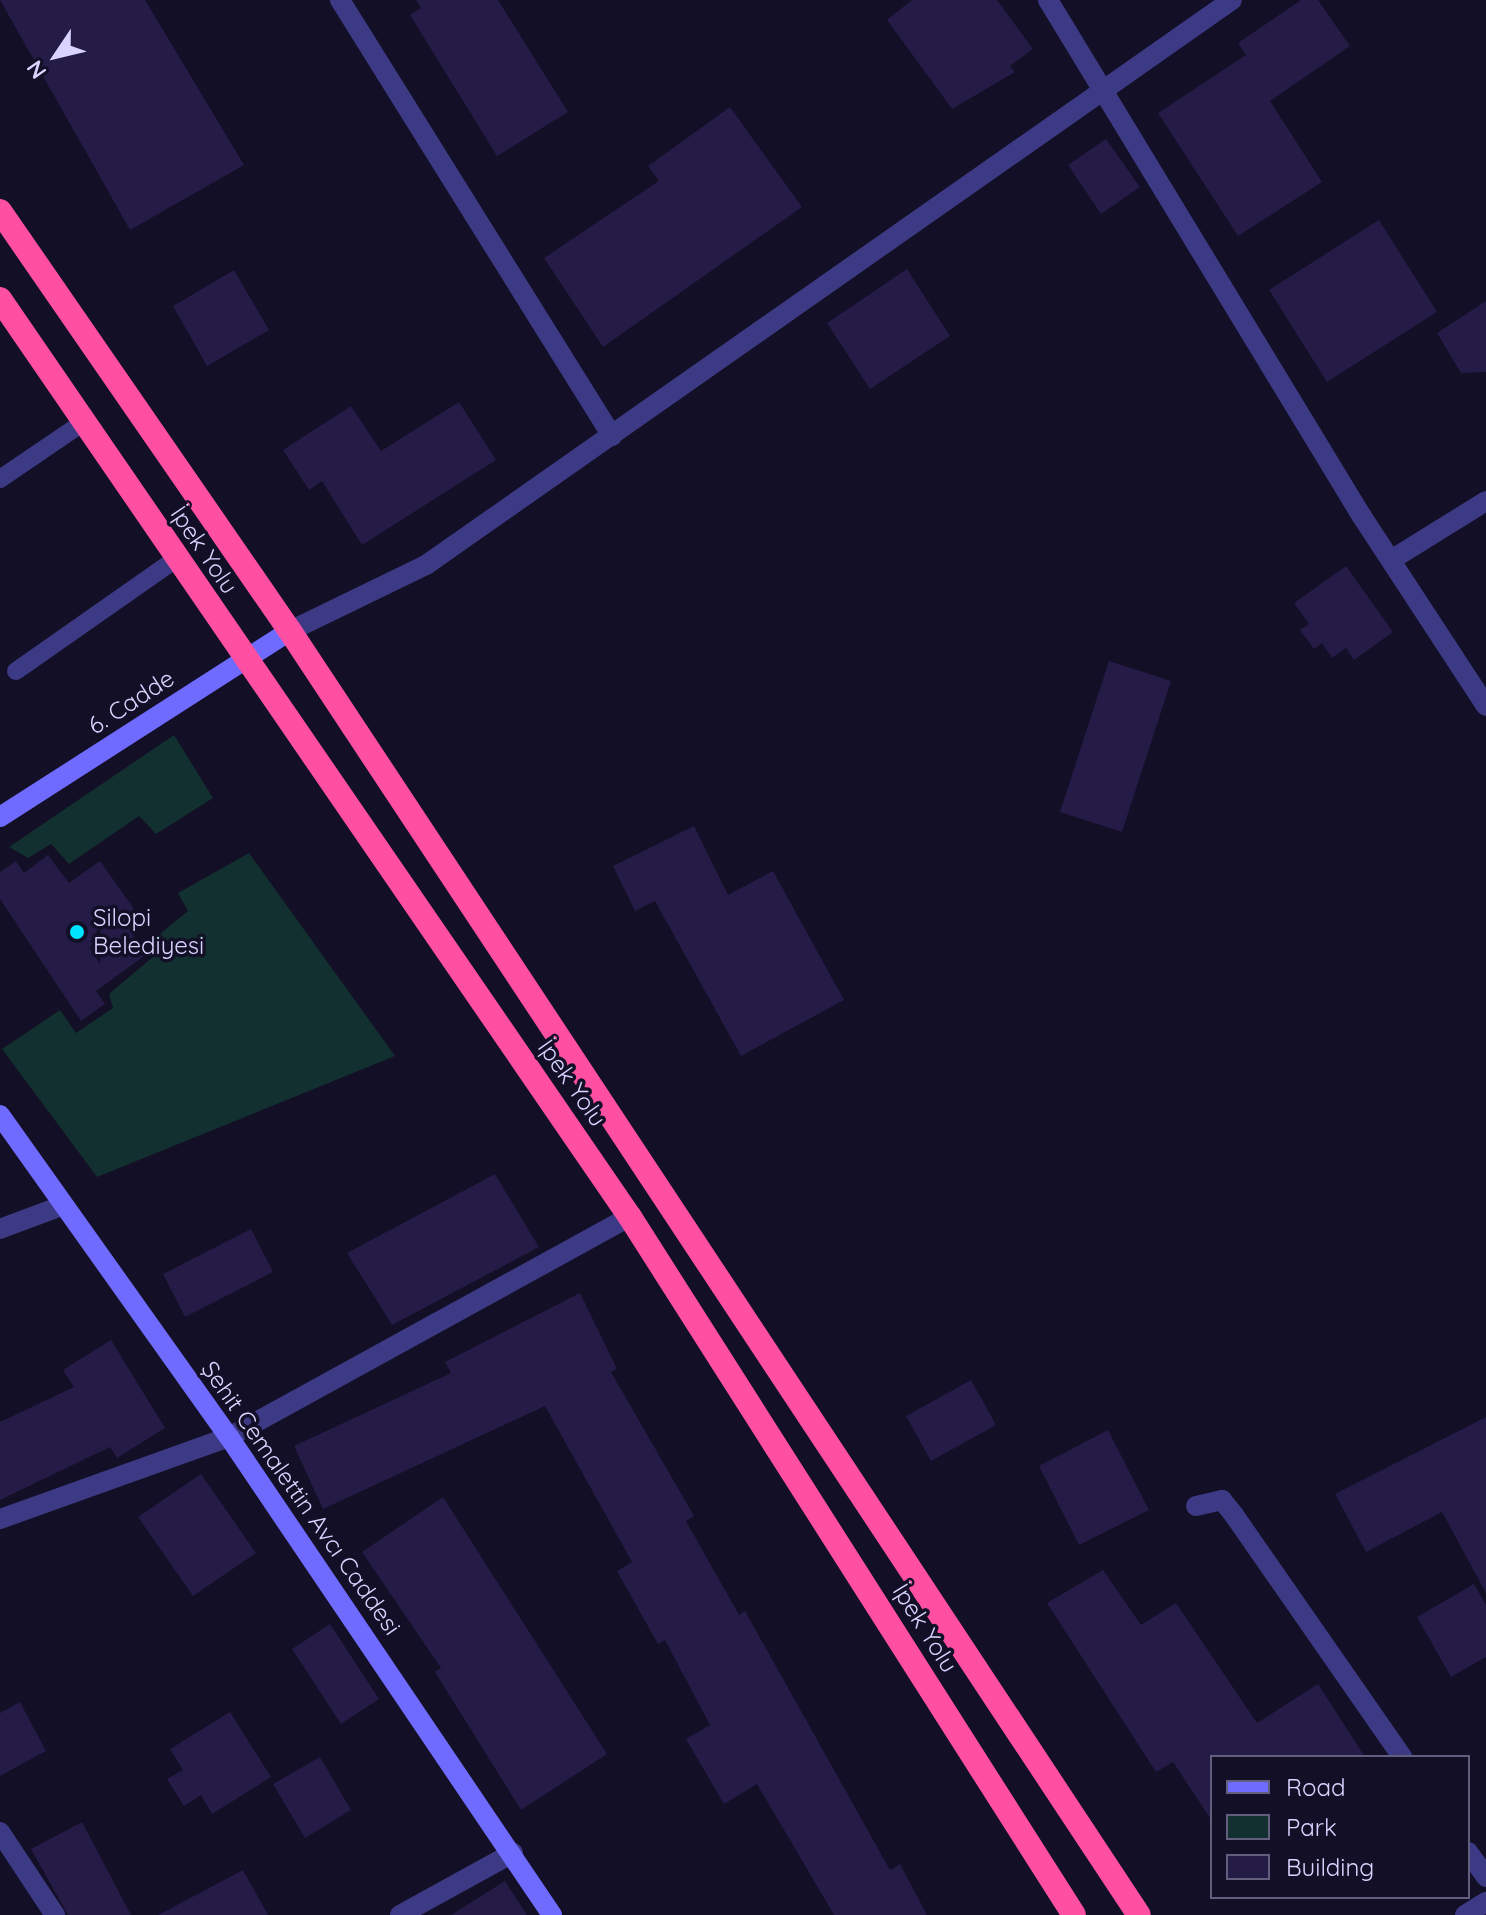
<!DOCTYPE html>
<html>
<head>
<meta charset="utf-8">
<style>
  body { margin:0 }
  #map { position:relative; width:1486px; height:1915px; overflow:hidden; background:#130f26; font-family:Quicksand,sans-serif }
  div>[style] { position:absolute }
  .green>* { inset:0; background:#12302f }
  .building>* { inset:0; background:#241b47 }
  .lane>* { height:18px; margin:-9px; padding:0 9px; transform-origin:9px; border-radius:9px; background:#3d3a85 }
  .street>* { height:20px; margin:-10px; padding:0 10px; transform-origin:10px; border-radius:10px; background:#3d3a85 }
  .secondary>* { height:20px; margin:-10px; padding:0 10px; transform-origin:10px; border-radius:10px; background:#6f6bff }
  .highway>* { height:24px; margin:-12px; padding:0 12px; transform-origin:12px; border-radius:12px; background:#ff4fa3 }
  .dots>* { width:22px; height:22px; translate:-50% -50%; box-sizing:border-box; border:4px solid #130f26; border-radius:50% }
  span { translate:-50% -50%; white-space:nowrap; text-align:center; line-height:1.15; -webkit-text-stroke:7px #130f26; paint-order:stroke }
  .street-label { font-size:24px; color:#d9d4ff }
  .poi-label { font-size:24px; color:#d9d4ff }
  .left { translate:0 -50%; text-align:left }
  .legend { position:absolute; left:1210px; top:1755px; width:260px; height:144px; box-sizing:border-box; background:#130f26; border:2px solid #625e7d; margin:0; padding:10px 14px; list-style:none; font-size:24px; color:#d9d4ff }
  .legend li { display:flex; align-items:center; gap:16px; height:40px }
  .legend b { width:40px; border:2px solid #625e7d }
  .north { position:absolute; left:16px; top:16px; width:80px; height:80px; -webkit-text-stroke:6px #130f26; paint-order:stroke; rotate:235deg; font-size:22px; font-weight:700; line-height:32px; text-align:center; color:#d9d4ff }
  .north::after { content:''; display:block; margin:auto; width:28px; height:36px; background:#d9d4ff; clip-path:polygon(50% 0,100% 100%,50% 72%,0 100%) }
</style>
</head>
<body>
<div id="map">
  <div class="green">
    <i style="clip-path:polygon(174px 735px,213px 798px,156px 834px,139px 816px,69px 864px,51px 844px,28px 858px,9px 847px)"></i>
    <i style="clip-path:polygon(249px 853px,395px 1056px,97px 1177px,2px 1049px,60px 1010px,76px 1033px,113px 1008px,109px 994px,161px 950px,155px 938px,188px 911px,178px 893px)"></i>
  </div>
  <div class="building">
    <i style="clip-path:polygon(0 0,145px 0,244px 165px,130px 230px)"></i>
    <i style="clip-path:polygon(416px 0,498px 0,568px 112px,497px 156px,410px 15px,421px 8px)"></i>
    <i style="clip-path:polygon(912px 0,997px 0,1033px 49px,1010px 66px,1015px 72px,952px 109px,887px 20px)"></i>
    <i style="clip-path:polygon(1301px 0,1318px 0,1350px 46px,1270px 101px,1322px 182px,1238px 236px,1158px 113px,1246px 55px,1238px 43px)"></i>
    <i style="clip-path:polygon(730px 107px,802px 207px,603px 347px,544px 258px,659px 181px,648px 166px)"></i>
    <i style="clip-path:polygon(1106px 139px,1140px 187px,1101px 214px,1068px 165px)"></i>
    <i style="clip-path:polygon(1379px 220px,1437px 312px,1327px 382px,1269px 290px)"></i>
    <i style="clip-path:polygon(907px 269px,950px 336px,870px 389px,827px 323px)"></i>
    <i style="clip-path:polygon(234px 270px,269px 330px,207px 366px,173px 306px)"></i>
    <i style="clip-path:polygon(1486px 301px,1486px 372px,1461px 373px,1437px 333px)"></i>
    <i style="clip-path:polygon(459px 402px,496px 460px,362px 545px,322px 481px,309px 490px,283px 450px,351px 406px,381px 451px)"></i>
    <i style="clip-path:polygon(1346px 566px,1393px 632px,1354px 660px,1346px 648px,1332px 658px,1322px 643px,1314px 649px,1300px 630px,1309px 624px,1294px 603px)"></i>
    <i style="clip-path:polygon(1109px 661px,1171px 681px,1122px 832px,1060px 812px)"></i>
    <i style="clip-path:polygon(694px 826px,728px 895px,773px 871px,844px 1000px,741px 1056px,655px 901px,635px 911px,613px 866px)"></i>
    <i style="clip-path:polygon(48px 855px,69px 883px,100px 861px,139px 916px,126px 925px,147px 954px,96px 991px,105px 1004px,81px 1021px,0 899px,0 872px,16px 861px,24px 873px)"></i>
    <i style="clip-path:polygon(495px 1174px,539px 1247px,392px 1325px,347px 1253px)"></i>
    <i style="clip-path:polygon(251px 1229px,273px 1272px,185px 1317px,163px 1274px)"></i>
    <i style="clip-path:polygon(580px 1293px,617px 1369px,611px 1372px,694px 1516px,686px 1521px,739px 1615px,745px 1611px,890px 1870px,900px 1864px,927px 1915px,834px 1915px,757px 1784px,724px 1804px,686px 1739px,710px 1725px,665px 1640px,658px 1644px,617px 1571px,632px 1562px,545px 1406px,323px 1509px,294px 1446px,451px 1373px,445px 1362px)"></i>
    <i style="clip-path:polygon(111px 1340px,165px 1428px,117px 1458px,110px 1447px,0 1500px,0 1422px,74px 1387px,63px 1370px)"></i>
    <i style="clip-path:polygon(971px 1380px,996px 1425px,931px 1461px,906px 1416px)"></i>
    <i style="clip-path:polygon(1486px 1417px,1486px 1593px,1442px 1512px,1366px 1552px,1335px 1494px)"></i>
    <i style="clip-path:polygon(1108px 1430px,1149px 1510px,1079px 1545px,1039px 1466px)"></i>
    <i style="clip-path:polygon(201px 1474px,256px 1553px,193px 1596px,138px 1517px)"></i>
    <i style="clip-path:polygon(443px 1497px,607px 1754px,521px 1810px,435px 1672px,441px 1668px,362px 1552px)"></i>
    <i style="clip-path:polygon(1103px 1570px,1141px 1625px,1176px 1603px,1257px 1723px,1318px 1684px,1365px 1757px,1212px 1757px,1212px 1821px,1173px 1762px,1156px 1772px,1047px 1603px)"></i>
    <i style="clip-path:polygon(1474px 1584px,1486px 1605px,1486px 1657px,1451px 1677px,1417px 1617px)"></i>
    <i style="clip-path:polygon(330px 1624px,379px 1699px,341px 1724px,292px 1649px)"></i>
    <i style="clip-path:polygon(20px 1702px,46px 1751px,0 1776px,0 1713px)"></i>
    <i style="clip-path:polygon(230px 1712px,271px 1777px,212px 1814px,201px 1795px,184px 1806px,167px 1779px,183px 1770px,170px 1749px)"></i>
    <i style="clip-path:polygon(320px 1757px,351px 1810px,305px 1838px,273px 1784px)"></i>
    <i style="clip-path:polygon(82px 1822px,131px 1915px,68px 1915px,31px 1849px)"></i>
    <i style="clip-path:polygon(243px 1870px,268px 1915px,158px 1915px)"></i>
    <i style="clip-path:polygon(505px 1881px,527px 1915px,451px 1915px)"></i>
  </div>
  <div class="lane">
    <i style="left:0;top:479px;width:102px;rotate:-34.2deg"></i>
    <i style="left:16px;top:671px;width:195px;rotate:-35deg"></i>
  </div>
  <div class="street">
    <i style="left:340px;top:0;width:514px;rotate:58.04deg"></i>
    <i style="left:1048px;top:0;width:603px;rotate:58.71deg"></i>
    <i style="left:1361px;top:515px;width:228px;rotate:56.8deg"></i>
    <i style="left:1391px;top:560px;width:112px;rotate:-31.8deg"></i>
    <i style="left:290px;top:631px;width:151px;rotate:-25.9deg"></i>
    <i style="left:426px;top:565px;width:984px;rotate:-35.03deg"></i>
    <i style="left:0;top:1229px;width:68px;rotate:-20.6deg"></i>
    <i style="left:1196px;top:1506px;width:27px;rotate:-13deg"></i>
    <i style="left:1222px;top:1500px;width:19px;rotate:51deg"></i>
    <i style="left:1234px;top:1515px;width:295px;rotate:55.2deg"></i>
    <i style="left:0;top:1519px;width:243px;rotate:-19.7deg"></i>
    <i style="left:229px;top:1437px;width:457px;rotate:-28.8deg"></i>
    <i style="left:0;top:1832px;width:100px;rotate:56.5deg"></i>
    <i style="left:1468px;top:1852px;width:31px;rotate:54deg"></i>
    <i style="left:400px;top:1915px;width:129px;rotate:-28.8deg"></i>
    <i style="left:1465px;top:1915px;width:25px;rotate:-32deg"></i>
  </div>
  <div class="secondary">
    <i style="left:0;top:817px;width:345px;rotate:-32.7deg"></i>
    <i style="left:0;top:1115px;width:395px;rotate:54.6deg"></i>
    <i style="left:229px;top:1437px;width:577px;rotate:55.95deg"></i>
  </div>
  <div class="highway">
    <i style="left:0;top:211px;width:510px;rotate:55.38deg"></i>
    <i style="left:290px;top:631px;width:1539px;rotate:56.53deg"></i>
    <i style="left:0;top:299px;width:1113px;rotate:55.54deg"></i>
    <i style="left:630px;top:1217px;width:827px;rotate:57.54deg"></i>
  </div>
  <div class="dots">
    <i style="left:77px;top:932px;background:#00e5ff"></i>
  </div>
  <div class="street-label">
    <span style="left:204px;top:550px;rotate:56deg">İpek Yolu</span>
    <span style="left:131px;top:702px;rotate:-33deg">6. Cadde</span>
    <span style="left:572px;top:1083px;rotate:55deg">İpek Yolu</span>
    <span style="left:301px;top:1498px;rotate:55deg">Şehit Cemalettin Avcı Caddesi</span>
    <span style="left:925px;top:1628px;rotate:58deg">İpek Yolu</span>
  </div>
  <div class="poi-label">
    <span class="left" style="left:93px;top:932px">Silopi<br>Belediyesi</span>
  </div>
  <ul class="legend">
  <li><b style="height:10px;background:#6f6bff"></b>Road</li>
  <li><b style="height:22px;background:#12302f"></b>Park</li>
  <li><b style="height:22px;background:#241b47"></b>Building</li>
  </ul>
  <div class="north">N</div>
</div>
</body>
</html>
